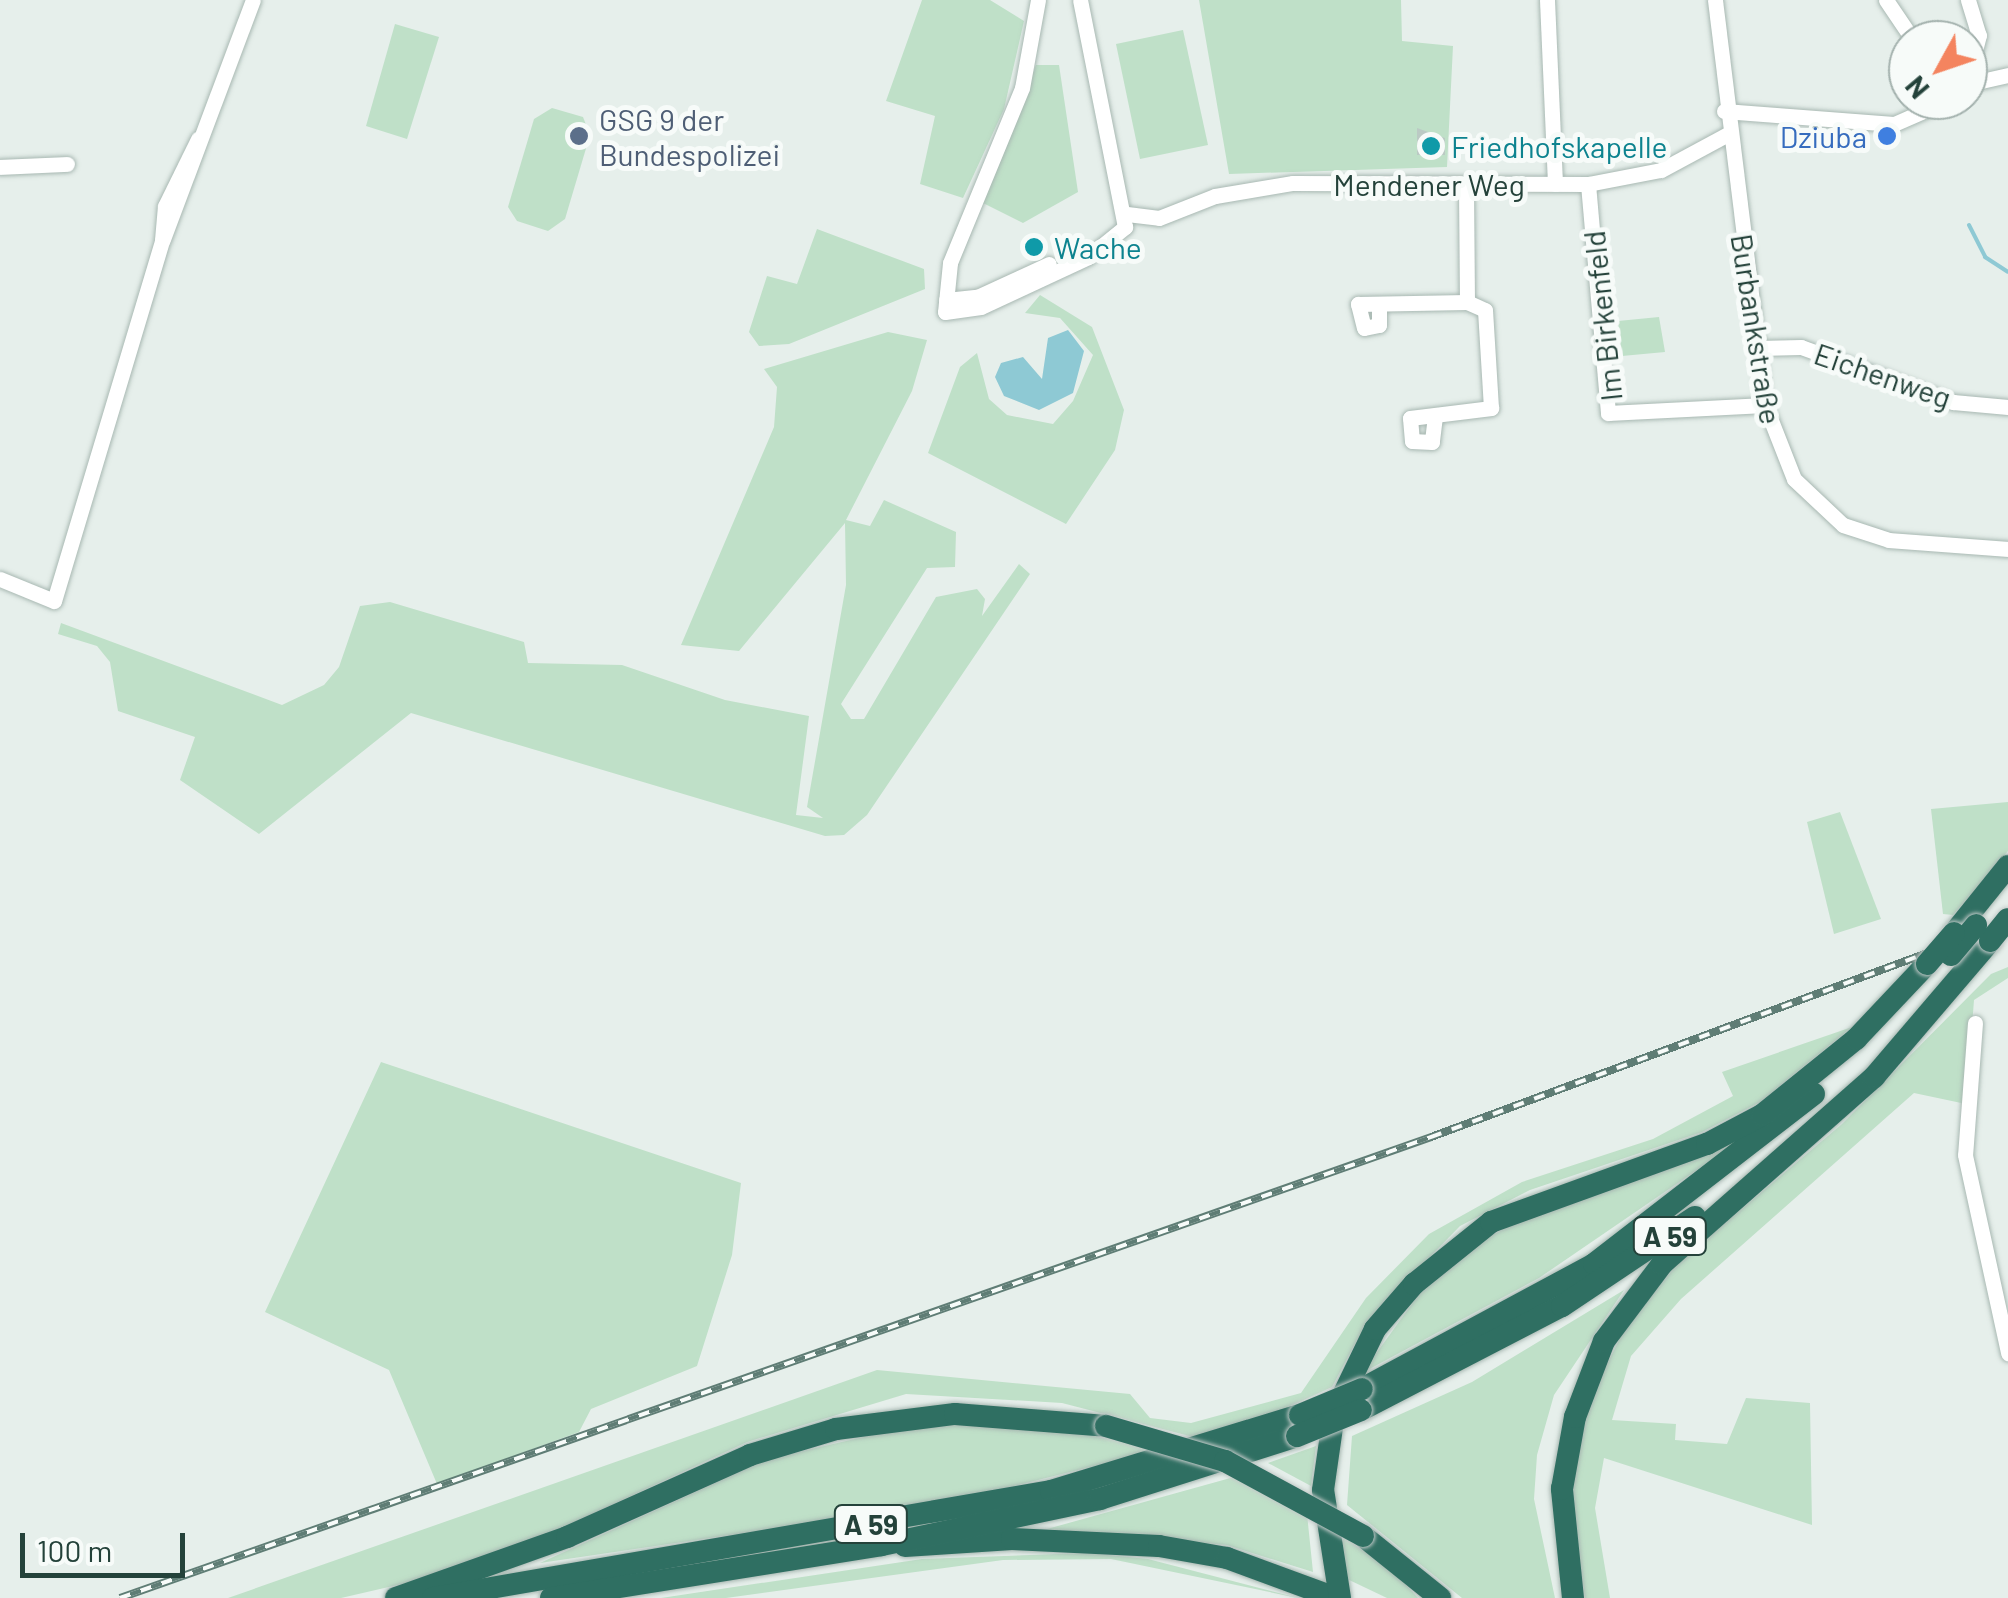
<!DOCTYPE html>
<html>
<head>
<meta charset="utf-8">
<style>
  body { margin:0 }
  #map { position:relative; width:2008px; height:1598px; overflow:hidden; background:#e6efeb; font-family:Barlow,sans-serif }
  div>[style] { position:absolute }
  .green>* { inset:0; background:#bfe0c8 }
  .water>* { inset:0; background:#8ec9d4 }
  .stream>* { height:4px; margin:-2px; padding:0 2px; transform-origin:2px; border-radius:2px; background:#8ec9d4 }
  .building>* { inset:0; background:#bbcac4 }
  .roads { filter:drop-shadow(0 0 2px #a8b8b2) drop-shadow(0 0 2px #a8b8b2) }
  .minor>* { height:15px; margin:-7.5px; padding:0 7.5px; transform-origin:7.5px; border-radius:7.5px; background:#fff }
  .highway>* { height:22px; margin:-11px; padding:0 11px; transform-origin:11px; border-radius:11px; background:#2f6f62 }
  .rail>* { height:8px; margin-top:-4px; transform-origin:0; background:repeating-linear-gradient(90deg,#f7fbf9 0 11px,#5f7d75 0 22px); box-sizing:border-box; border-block:2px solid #5f7d75 }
  .bridges { filter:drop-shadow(0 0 2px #c2cac8) drop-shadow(0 0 2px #c2cac8) }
  .highway-bridge>* { height:22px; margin:-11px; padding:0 11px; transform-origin:11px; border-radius:11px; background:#2f6f62 }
  .dots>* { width:28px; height:28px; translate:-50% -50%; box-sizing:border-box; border:5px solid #f7fbf9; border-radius:50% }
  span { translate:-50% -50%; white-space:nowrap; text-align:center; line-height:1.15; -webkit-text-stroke:10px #f7fbf9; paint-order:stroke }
  .shield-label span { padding:2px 8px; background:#f7fbf9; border:2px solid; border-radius:8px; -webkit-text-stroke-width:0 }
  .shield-label { font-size:28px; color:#24423a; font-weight:700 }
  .service-label { font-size:30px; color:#4e5e75 }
  .left { translate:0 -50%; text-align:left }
  .shop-label { font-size:30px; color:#366cbe }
  .right { translate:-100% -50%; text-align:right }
  .culture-label { font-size:30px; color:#0d838f }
  .street-label { font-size:30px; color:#24423a }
  .north { position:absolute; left:1888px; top:20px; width:100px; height:100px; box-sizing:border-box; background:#f7fbf9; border:2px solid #a3b1ad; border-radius:50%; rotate:230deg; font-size:28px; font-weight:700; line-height:40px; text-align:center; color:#24423a }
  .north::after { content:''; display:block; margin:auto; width:35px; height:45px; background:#f4845f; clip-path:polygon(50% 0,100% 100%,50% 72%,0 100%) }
  .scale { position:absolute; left:20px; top:1533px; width:165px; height:45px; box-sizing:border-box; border:5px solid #24423a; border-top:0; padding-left:12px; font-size:30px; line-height:35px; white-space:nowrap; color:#24423a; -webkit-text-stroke:8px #f7fbf9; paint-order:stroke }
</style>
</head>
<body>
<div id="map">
  <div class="green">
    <i style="clip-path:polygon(922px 0,990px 0,1024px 21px,1004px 109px,963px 198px,920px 184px,935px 116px,886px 101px)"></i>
    <i style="clip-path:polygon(1199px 0,1401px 0,1402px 41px,1453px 46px,1447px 167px,1229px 174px)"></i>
    <i style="clip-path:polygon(395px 24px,439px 37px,407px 139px,366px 126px)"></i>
    <i style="clip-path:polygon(1183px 30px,1208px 145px,1140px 159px,1116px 44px)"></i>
    <i style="clip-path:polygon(1036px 65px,1059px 65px,1078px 192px,1023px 223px,983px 203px)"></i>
    <i style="clip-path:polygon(552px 108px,583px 117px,590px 135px,565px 219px,548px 231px,517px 221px,508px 207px,534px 119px)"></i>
    <i style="clip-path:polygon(817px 229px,924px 269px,925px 289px,789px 344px,759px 346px,749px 332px,767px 276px,797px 284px)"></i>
    <i style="clip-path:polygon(1040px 295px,1092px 327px,1124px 410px,1115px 450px,1066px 524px,928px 453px,960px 367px,977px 353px,989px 399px,1007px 415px,1053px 424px,1073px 401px,1093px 355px,1060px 318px,1025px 313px)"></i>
    <i style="clip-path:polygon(1659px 317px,1665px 352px,1622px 356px,1618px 321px)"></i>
    <i style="clip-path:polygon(888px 332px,927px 340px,912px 391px,846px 520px,870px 526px,884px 500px,956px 532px,955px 567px,927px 568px,841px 704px,851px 719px,864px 719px,936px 597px,977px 589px,985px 599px,982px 616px,1019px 564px,1030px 574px,867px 815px,844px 835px,825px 836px,411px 713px,259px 834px,180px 780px,195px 737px,118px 711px,110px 662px,97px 646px,58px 634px,61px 623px,282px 705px,324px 685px,339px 667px,360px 606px,390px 602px,524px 642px,528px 663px,622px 665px,725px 700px,809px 716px,796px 815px,823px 818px,807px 807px,846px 585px,845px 523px,739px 651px,681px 645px,774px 427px,777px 387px,764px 369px)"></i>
    <i style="clip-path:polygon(2008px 802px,2008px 851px,1953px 915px,1943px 914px,1931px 809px)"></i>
    <i style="clip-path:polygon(1840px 812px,1881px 919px,1834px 934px,1807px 822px)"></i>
    <i style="clip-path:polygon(2008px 967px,2008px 978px,1974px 1000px,1966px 1104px,1914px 1093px,1681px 1299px,1631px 1356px,1612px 1420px,1676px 1424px,1675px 1440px,1727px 1444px,1746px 1398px,1810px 1403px,1812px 1525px,1604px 1458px,1595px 1508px,1610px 1598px,1585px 1598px,1570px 1499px,1587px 1405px,1624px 1330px,1678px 1263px,1842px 1124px,1991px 974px)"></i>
    <i style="clip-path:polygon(1852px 1027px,1760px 1102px,1702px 1132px,1530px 1190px,1460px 1226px,1367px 1321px,1332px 1387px,1256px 1422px,1201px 1439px,1062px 1403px,906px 1394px,747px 1442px,551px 1533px,419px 1580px,341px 1598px,228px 1598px,877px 1370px,1130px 1394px,1150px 1418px,1191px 1423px,1301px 1393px,1366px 1298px,1429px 1234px,1522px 1182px,1653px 1139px,1733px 1096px,1722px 1072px)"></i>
    <i style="clip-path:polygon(381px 1062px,741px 1183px,732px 1255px,697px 1366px,591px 1409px,579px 1432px,437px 1484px,389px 1370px,265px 1312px)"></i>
    <i style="clip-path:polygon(1748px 1135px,1539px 1278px,1362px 1373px,1422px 1290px,1473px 1245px,1543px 1209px)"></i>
    <i style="clip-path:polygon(1624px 1290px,1554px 1395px,1537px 1455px,1534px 1499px,1555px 1598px,1462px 1598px,1347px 1505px,1352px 1436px,1472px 1382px)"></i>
    <i style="clip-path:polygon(920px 1424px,1058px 1428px,1162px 1449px,946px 1503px,540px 1563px,768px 1459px)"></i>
    <i style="clip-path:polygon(1316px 1446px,1311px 1486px,1268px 1463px)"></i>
    <i style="clip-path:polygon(1234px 1477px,1307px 1514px,1313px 1572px,1227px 1545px,1047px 1529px)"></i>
    <i style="clip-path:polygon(1338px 1532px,1398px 1576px,1418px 1598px,1387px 1598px,1345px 1578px)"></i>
    <i style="clip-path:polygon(1088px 1553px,1148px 1559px,1298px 1598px,1111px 1559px,1003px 1560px,726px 1598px,661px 1598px,922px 1559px)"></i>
  </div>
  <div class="water">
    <i style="clip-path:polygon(1068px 330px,1084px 351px,1073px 393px,1039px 410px,1004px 396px,995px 377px,1001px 363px,1023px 357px,1042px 379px,1048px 338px)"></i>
  </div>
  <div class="stream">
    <i style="left:1969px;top:225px;width:36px;rotate:63deg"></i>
    <i style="left:1985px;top:257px;width:27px;rotate:33deg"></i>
  </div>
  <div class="building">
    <i style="clip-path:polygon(1417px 128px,1445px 138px,1445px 155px,1417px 155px)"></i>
  </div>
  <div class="roads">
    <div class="minor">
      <i style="left:1038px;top:0;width:89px;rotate:100.3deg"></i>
      <i style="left:1022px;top:88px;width:189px;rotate:112.4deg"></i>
      <i style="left:950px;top:263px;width:49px;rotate:95.8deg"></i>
      <i style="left:945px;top:312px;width:36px;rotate:-8deg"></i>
      <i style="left:981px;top:307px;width:118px;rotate:-25deg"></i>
      <i style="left:1088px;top:257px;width:48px;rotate:-39deg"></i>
      <i style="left:1125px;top:227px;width:231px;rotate:-101.2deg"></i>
      <i style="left:1547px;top:0;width:184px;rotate:87.5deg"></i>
      <i style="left:1715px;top:0;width:408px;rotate:83deg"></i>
      <i style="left:1765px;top:405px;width:79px;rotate:68.6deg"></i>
      <i style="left:1794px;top:479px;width:67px;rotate:43.2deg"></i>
      <i style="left:1843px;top:525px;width:48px;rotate:18.1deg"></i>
      <i style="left:1889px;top:540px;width:119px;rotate:4.3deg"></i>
      <i style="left:1886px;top:0;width:48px;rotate:56deg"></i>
      <i style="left:1968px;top:0;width:37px;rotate:73deg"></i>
      <i style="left:1979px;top:35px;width:44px;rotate:104.3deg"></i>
      <i style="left:1968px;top:84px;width:41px;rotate:-12.7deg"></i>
      <i style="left:1724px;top:111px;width:170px;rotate:4.4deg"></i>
      <i style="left:1894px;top:124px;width:60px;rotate:-23.6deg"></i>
      <i style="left:0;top:167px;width:67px;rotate:-2.6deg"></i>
      <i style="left:1588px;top:184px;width:230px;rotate:85deg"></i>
      <i style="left:1608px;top:413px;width:157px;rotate:-2.9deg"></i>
      <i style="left:1127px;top:214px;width:32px;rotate:7deg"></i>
      <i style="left:1159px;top:218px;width:60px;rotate:-21.4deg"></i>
      <i style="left:1215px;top:196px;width:79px;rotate:-9.5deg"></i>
      <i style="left:1293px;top:183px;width:295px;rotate:0.2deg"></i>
      <i style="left:1588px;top:184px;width:74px;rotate:-10.9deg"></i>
      <i style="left:1661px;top:170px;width:74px;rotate:-28.3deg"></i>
      <i style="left:163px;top:239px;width:255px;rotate:-69.4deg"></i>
      <i style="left:946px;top:300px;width:31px;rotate:-6deg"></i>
      <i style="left:977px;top:297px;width:79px;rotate:-24.6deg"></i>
      <i style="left:1379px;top:304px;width:21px;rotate:90deg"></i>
      <i style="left:1379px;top:325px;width:15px;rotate:169deg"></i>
      <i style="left:1364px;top:328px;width:25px;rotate:-104deg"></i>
      <i style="left:1358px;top:304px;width:109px;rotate:-1.1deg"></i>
      <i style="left:1758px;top:348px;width:43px;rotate:-1.3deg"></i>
      <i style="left:1801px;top:347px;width:162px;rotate:19.9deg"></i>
      <i style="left:1953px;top:402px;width:55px;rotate:5.2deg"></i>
      <i style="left:1435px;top:416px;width:26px;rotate:97deg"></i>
      <i style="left:1432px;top:442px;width:20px;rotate:-177deg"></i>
      <i style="left:1412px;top:441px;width:23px;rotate:-95deg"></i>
      <i style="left:1410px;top:418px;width:82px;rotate:-7deg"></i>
      <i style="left:1491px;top:408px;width:98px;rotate:-93.5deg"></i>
      <i style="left:1485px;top:310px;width:20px;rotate:-156deg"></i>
      <i style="left:1467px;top:302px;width:117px;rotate:-90.5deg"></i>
      <i style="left:0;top:579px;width:58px;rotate:22.2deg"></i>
      <i style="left:54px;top:601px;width:377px;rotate:-73.3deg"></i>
      <i style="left:162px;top:240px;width:34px;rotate:-85deg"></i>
      <i style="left:165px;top:206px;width:75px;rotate:-63.8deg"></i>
      <i style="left:1975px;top:1023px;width:132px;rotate:94.3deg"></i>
      <i style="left:1965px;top:1155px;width:203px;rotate:77.7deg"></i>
    </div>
    <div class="highway">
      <i style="left:1954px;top:933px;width:86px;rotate:-51.1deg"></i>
      <i style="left:1362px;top:1389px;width:264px;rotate:-28.3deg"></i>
      <i style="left:1594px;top:1264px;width:278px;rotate:-37.7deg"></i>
      <i style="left:1361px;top:1410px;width:226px;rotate:-27.4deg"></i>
      <i style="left:1562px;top:1306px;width:160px;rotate:-33.8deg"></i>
      <i style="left:1363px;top:1536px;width:99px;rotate:38.8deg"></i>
      <i style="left:905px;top:1546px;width:107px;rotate:-3.7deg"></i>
      <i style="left:1012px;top:1539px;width:147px;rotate:2.7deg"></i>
      <i style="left:1159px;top:1546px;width:69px;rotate:10deg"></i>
      <i style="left:1227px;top:1558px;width:116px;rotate:20.2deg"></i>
      <i style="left:396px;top:1598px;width:182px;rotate:-19.6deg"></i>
      <i style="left:567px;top:1537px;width:201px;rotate:-24.1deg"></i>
      <i style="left:750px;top:1455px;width:90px;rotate:-16.8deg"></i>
      <i style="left:836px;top:1429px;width:120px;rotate:-7.2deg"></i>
      <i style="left:955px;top:1414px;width:151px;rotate:4.5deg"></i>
      <i style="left:433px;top:1598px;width:627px;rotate:-9.82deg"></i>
      <i style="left:1051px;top:1491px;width:260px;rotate:-17deg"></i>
      <i style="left:551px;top:1598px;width:335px;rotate:-9.1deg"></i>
      <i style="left:882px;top:1545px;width:223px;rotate:-11.9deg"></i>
      <i style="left:1100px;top:1499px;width:207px;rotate:-17.7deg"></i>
      <i style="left:1340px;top:1598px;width:109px;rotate:-98.9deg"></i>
      <i style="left:1323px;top:1490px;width:77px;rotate:-81.8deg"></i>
      <i style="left:1334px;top:1414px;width:94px;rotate:-64.2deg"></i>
      <i style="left:1375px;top:1329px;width:60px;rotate:-49.1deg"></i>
      <i style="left:1414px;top:1284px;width:99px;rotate:-38.8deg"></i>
      <i style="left:1491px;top:1222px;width:230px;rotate:-19.9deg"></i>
      <i style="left:1707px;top:1144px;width:62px;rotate:-27.8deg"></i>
      <i style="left:1762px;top:1115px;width:121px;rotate:-39deg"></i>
      <i style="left:1856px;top:1039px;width:103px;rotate:-46.6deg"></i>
      <i style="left:1573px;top:1598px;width:110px;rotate:-95.8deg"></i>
      <i style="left:1562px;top:1489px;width:73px;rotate:-79.8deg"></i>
      <i style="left:1575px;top:1417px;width:81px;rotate:-69.1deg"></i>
      <i style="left:1604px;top:1341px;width:96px;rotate:-53deg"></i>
      <i style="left:1662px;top:1264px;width:283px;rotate:-41.4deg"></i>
      <i style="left:1874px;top:1077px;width:179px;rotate:-49.5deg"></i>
    </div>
  </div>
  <div class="rail">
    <i style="left:120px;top:1598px;width:1390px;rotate:-19.37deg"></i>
    <i style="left:1431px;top:1137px;width:615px;rotate:-20.35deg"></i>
  </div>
  <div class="bridges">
    <div class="highway-bridge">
      <i style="left:1990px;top:941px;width:28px;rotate:-51deg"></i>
      <i style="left:1951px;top:955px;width:39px;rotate:-50deg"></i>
      <i style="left:1927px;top:964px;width:41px;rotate:-48.9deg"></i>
      <i style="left:1300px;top:1415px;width:67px;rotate:-22.8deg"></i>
      <i style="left:1106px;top:1426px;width:124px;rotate:16.4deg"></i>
      <i style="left:1225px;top:1461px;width:157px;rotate:28.5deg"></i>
      <i style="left:1297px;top:1436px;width:69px;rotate:-22.1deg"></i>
    </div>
  </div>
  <div class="dots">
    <i style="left:579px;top:136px;background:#5c6f8a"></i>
    <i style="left:1887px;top:136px;background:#3f7fe0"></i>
    <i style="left:1431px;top:146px;background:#0f9aa8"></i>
    <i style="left:1034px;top:247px;background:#0f9aa8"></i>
  </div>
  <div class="shield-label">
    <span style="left:1670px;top:1236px">A 59</span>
    <span style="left:871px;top:1524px">A 59</span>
  </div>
  <div class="service-label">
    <span class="left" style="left:599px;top:136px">GSG 9 der<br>Bundespolizei</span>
  </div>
  <div class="shop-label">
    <span class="right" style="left:1867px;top:136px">Dziuba</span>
  </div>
  <div class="culture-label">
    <span class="left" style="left:1451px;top:146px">Friedhofskapelle</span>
    <span class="left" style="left:1054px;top:247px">Wache</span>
  </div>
  <div class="street-label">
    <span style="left:1429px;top:184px">Mendener Weg</span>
    <span style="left:1602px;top:316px;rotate:-96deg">Im Birkenfeld</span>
    <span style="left:1757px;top:329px;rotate:81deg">Burbankstraße</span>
    <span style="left:1883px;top:375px;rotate:19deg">Eichenweg</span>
  </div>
  <div class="north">N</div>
  <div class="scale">100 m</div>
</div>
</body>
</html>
